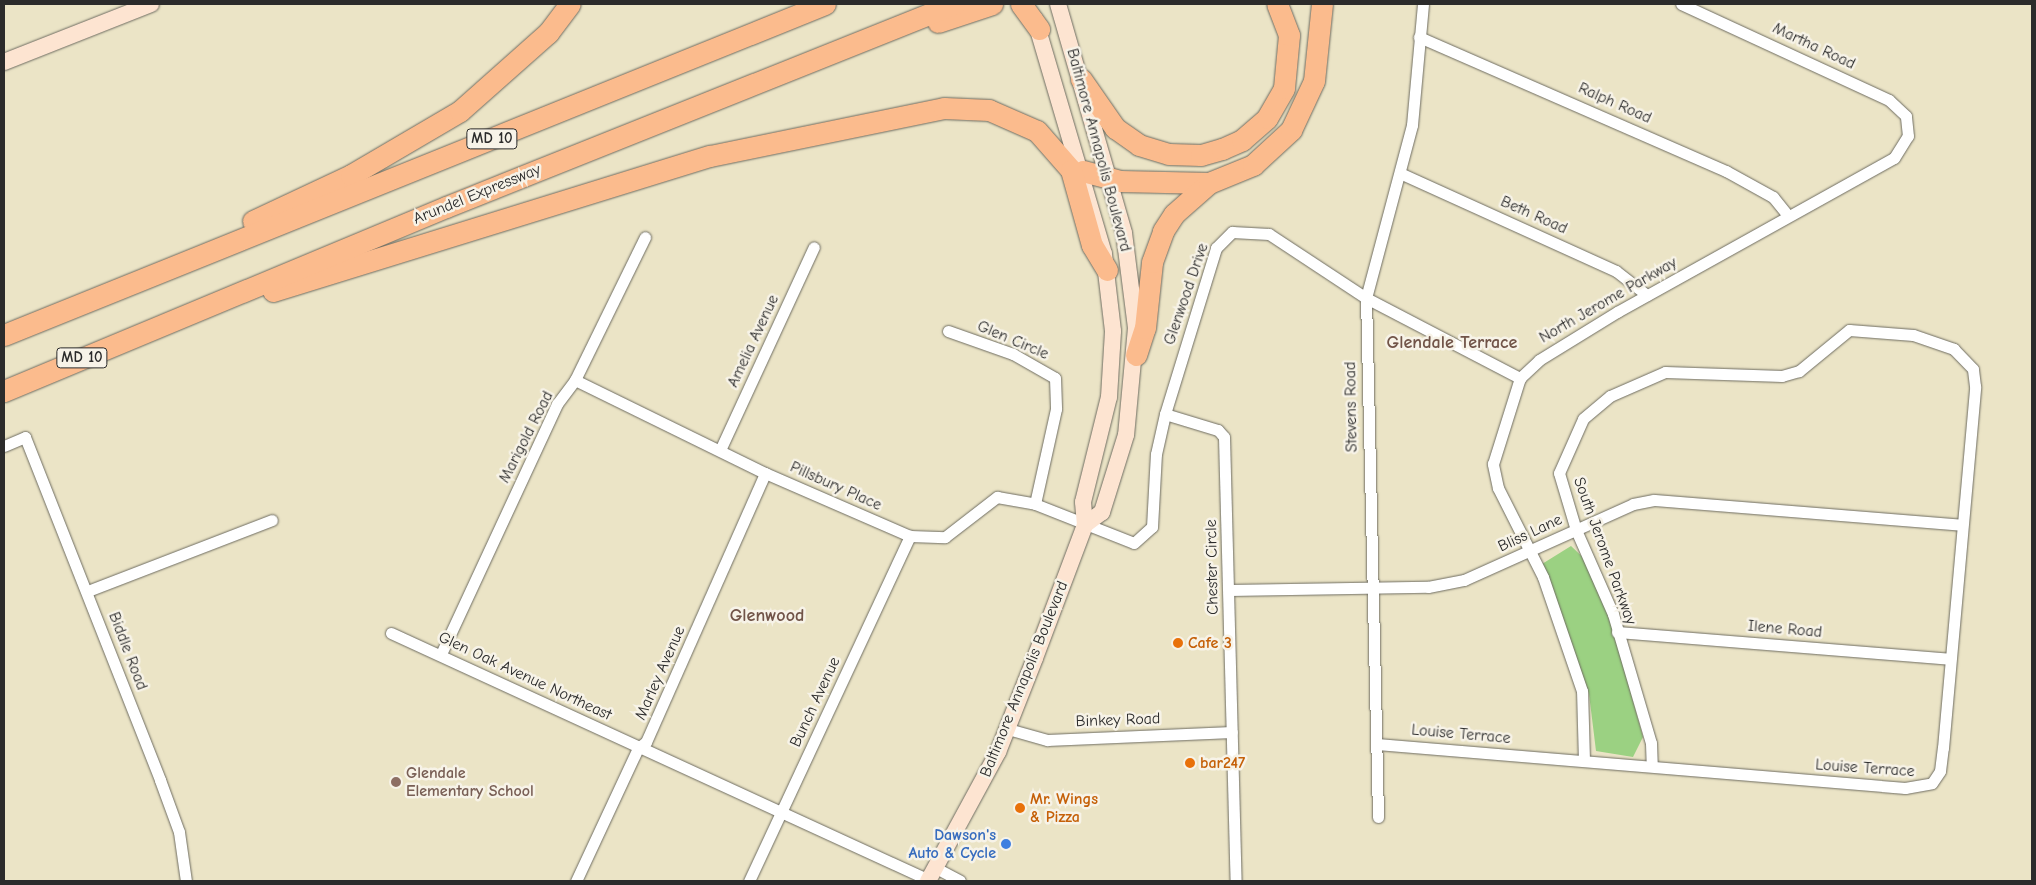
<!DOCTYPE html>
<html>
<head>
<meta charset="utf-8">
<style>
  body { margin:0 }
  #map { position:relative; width:2036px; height:885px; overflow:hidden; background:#ebe4c6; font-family:"Comic Neue",sans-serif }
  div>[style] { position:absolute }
  .green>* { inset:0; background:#9bd182 }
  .roads { filter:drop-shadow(0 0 1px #6e6c61) drop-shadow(0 0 1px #6e6c61) }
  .minor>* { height:11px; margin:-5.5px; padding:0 5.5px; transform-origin:5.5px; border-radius:5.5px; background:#fff }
  .secondary>* { height:16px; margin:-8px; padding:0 8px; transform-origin:8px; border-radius:8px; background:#fde4d1 }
  .motorway>* { height:21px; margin:-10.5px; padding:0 10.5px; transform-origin:10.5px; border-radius:10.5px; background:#fbbb8d }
  .dots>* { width:14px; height:14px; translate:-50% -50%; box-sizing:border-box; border:2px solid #f7f3e8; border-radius:50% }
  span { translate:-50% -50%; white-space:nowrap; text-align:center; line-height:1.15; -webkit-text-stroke:5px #f7f3e8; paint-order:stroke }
  .shield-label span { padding:1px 4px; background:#f7f3e8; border:1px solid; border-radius:4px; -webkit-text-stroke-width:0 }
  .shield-label { font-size:15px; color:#2b2b2b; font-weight:700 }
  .street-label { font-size:16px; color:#2b2b2b }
  .food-label { font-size:16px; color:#c56008; font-weight:700 }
  .left { translate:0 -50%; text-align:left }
  .education-label { font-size:16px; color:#785e54; font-weight:700 }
  .shop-label { font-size:16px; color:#366cbe; font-weight:700 }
  .right { translate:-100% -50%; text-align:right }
  .neighbourhood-label { font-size:18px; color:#715448; font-weight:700 }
  .frame { position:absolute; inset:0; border:5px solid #2b2b2b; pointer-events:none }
</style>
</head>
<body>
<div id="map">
  <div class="green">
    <i style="clip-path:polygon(1571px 546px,1591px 565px,1616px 639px,1643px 737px,1633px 757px,1596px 751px,1589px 694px,1542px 564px)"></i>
  </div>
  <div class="roads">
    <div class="minor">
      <i style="left:1419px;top:37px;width:335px;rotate:23.6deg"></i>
      <i style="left:1726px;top:171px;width:54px;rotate:29deg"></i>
      <i style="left:1773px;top:197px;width:22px;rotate:51deg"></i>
      <i style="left:1402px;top:174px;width:235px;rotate:24.4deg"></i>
      <i style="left:1616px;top:271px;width:39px;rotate:38deg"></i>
      <i style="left:948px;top:331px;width:69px;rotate:19.5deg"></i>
      <i style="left:1013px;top:354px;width:48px;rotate:29.7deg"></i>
      <i style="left:1055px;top:378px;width:31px;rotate:88deg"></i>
      <i style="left:1056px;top:409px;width:97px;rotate:102.5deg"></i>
      <i style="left:575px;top:380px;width:212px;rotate:26.1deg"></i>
      <i style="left:765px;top:473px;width:158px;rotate:23.5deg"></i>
      <i style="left:910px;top:536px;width:35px;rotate:2deg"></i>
      <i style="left:945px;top:537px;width:66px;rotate:-37.6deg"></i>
      <i style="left:997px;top:497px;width:39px;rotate:10deg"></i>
      <i style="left:1035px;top:504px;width:106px;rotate:21.5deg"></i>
      <i style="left:1134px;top:543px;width:24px;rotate:-42deg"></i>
      <i style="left:1152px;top:527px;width:73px;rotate:-86.9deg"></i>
      <i style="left:1156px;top:454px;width:41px;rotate:-77.3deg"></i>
      <i style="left:1165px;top:414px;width:174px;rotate:-72.9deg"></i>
      <i style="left:1216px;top:248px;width:23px;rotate:-45deg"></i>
      <i style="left:1232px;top:232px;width:37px;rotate:3deg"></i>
      <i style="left:1269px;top:234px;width:116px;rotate:33.4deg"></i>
      <i style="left:1366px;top:298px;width:174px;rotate:27.5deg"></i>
      <i style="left:1165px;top:414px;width:55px;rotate:16.8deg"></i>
      <i style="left:1218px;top:430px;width:9px;rotate:49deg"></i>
      <i style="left:1224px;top:437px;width:444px;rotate:88.5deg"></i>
      <i style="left:4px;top:446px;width:23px;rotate:-23deg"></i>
      <i style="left:25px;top:437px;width:369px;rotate:68.5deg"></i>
      <i style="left:160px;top:780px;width:55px;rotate:69.9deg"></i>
      <i style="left:179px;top:832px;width:49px;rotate:81.9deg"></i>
      <i style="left:721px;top:448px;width:221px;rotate:-65.2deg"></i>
      <i style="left:1229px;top:590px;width:199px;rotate:-0.9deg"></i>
      <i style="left:1428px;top:587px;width:37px;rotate:-11deg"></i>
      <i style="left:1464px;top:580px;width:185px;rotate:-24.2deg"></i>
      <i style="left:1633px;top:504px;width:21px;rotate:-11deg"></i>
      <i style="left:1654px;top:500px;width:309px;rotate:4.6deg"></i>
      <i style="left:88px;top:591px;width:197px;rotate:-21.1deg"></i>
      <i style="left:1617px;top:632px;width:334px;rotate:4.6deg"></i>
      <i style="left:391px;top:633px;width:592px;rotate:24.66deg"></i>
      <i style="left:441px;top:654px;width:276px;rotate:-65.1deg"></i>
      <i style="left:557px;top:404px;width:30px;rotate:-53deg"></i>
      <i style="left:575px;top:380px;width:159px;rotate:-63.9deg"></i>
      <i style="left:1008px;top:729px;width:41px;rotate:15.8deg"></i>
      <i style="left:1047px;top:740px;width:185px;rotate:-2.5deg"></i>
      <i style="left:1377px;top:744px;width:530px;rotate:4.76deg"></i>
      <i style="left:1905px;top:788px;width:27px;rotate:-10deg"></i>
      <i style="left:1932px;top:783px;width:14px;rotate:-56deg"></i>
      <i style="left:1940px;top:771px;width:23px;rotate:-83deg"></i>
      <i style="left:1943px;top:748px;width:363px;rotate:-84.9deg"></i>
      <i style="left:1975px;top:386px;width:17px;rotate:-97deg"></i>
      <i style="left:1973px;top:369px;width:28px;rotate:-134deg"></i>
      <i style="left:1954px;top:349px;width:43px;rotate:-161.1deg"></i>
      <i style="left:1913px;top:335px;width:64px;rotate:-175.5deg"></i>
      <i style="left:1849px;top:330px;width:65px;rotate:140.6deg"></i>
      <i style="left:1799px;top:371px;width:18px;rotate:164deg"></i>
      <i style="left:1782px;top:376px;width:117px;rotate:-178deg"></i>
      <i style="left:1665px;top:372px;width:60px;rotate:156.4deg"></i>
      <i style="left:1610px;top:396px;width:35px;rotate:140deg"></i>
      <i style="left:1583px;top:419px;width:59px;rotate:114deg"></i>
      <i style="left:1559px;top:473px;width:59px;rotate:73.4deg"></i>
      <i style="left:1576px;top:530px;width:92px;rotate:66.2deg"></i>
      <i style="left:1613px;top:614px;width:134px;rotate:73.6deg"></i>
      <i style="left:1651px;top:743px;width:23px;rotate:88deg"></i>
      <i style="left:1584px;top:761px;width:70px;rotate:-91.6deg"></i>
      <i style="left:1582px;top:691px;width:120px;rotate:-108.9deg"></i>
      <i style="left:1543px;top:577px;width:100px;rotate:-116.8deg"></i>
      <i style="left:1498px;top:488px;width:25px;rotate:-102deg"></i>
      <i style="left:1493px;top:464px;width:90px;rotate:-72.6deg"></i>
      <i style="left:1520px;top:378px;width:26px;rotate:-43deg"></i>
      <i style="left:1539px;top:360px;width:92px;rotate:-31.6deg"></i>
      <i style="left:1617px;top:312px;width:317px;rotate:-29.1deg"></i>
      <i style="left:1894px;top:158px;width:26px;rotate:-58deg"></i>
      <i style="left:1908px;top:136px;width:20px;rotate:-96deg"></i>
      <i style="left:1906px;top:116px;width:23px;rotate:-137deg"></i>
      <i style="left:1889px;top:100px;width:229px;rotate:-155.2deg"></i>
      <i style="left:1378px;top:817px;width:519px;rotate:-91.32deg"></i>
      <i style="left:1366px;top:298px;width:179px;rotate:-75.1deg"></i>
      <i style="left:1412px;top:125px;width:121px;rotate:-84.8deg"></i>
      <i style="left:936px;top:868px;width:27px;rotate:28deg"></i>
      <i style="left:576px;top:881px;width:147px;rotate:-65deg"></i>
      <i style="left:638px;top:748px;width:10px;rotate:-37deg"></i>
      <i style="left:646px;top:742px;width:294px;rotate:-66.1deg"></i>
      <i style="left:749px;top:881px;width:381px;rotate:-65deg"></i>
    </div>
    <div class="secondary">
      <i style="left:1058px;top:4px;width:238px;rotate:73.9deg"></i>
      <i style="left:1124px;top:233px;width:96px;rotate:82.8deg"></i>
      <i style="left:1136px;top:328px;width:107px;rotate:95.3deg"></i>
      <i style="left:1126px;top:435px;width:81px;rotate:107.3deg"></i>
      <i style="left:1102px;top:512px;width:21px;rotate:143deg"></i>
      <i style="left:4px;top:62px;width:158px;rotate:-21.5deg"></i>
      <i style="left:928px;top:881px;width:147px;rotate:-61.5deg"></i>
      <i style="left:998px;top:752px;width:101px;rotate:-68.5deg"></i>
      <i style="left:1035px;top:658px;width:142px;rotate:-69.4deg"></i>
      <i style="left:1085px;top:525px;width:23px;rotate:-95deg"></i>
      <i style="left:1083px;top:502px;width:108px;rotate:-76.1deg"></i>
      <i style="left:1109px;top:397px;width:66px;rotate:-86.5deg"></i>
      <i style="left:1113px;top:331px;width:78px;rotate:-96.7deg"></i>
      <i style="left:1104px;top:254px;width:245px;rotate:-106.4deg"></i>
    </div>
    <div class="motorway">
      <i style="left:1021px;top:4px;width:31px;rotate:54deg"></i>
      <i style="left:938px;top:22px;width:57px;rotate:-18.4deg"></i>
      <i style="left:1081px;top:79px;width:60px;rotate:55.2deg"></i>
      <i style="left:1115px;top:128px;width:29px;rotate:35deg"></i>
      <i style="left:1139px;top:145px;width:31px;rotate:17deg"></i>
      <i style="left:1169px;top:154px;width:32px;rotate:2deg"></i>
      <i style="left:1201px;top:155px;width:22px;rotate:-16deg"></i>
      <i style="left:1222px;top:149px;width:22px;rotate:-24deg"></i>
      <i style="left:1242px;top:140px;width:33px;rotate:-41deg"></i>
      <i style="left:1267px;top:118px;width:34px;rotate:-60deg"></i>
      <i style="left:1284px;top:88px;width:53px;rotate:-84.6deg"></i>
      <i style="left:1289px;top:35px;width:33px;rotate:-111deg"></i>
      <i style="left:1083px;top:171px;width:38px;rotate:15deg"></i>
      <i style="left:1120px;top:181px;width:89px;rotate:1.3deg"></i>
      <i style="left:253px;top:221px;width:108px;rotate:-25.1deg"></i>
      <i style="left:351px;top:175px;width:126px;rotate:-30.4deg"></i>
      <i style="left:460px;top:111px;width:118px;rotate:-41.6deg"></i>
      <i style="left:548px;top:33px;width:36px;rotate:-53deg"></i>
      <i style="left:273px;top:291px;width:457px;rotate:-17.2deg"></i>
      <i style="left:710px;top:156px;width:239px;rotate:-11.6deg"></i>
      <i style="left:944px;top:108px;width:45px;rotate:2.5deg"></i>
      <i style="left:989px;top:110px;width:52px;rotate:23.6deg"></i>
      <i style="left:1037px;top:131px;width:52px;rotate:48.9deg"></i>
      <i style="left:1071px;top:170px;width:78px;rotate:74.4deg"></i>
      <i style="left:1092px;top:245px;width:29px;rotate:59deg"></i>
      <i style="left:4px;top:335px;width:885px;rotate:-21.96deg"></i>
      <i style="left:1136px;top:355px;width:28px;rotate:-72deg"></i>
      <i style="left:1145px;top:328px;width:66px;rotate:-83.9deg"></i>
      <i style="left:1152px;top:262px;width:33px;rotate:-70deg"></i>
      <i style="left:1163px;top:231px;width:20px;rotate:-57deg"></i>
      <i style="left:1174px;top:214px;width:47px;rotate:-41.5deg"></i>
      <i style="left:1209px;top:183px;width:48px;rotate:-22.2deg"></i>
      <i style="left:1253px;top:165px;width:52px;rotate:-42.6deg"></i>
      <i style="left:1291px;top:130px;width:54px;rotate:-64.9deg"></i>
      <i style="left:1314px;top:81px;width:77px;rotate:-84.1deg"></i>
      <i style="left:4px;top:391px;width:479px;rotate:-22.6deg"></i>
      <i style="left:446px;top:207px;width:547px;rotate:-21.78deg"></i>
    </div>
  </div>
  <div class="dots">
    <i style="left:1178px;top:643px;background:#e8710a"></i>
    <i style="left:1190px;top:763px;background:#e8710a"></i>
    <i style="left:396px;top:782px;background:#8d6e63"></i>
    <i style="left:1020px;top:808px;background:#e8710a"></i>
    <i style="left:1006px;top:844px;background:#3f7fe0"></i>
  </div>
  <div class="shield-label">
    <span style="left:492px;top:139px">MD 10</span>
    <span style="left:82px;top:358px">MD 10</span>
  </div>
  <div class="street-label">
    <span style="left:1814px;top:46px;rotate:25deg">Martha Road</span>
    <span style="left:1615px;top:103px;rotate:24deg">Ralph Road</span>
    <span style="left:1099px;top:150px;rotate:75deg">Baltimore Annapolis Boulevard</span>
    <span style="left:477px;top:194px;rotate:-22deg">Arundel Expressway</span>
    <span style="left:1534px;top:215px;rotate:24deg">Beth Road</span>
    <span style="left:1186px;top:294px;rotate:-71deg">Glenwood Drive</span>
    <span style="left:1608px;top:300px;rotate:-30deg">North Jerome Parkway</span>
    <span style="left:1013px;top:340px;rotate:23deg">Glen Circle</span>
    <span style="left:753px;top:341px;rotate:-65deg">Amelia Avenue</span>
    <span style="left:1351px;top:407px;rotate:-91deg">Stevens Road</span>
    <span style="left:526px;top:437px;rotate:-63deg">Marigold Road</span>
    <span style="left:836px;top:486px;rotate:24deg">Pillsbury Place</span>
    <span style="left:1530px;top:533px;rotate:-25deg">Bliss Lane</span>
    <span style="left:1605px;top:551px;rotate:70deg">South Jerome Parkway</span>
    <span style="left:1212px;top:567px;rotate:-91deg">Chester Circle</span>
    <span style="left:1785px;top:629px;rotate:5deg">Ilene Road</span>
    <span style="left:128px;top:651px;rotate:69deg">Biddle Road</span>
    <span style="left:660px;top:673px;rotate:-66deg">Marley Avenue</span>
    <span style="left:525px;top:676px;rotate:25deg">Glen Oak Avenue Northeast</span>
    <span style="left:1024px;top:679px;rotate:-68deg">Baltimore Annapolis Boulevard</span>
    <span style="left:815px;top:702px;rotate:-65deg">Bunch Avenue</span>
    <span style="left:1118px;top:720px;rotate:-2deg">Binkey Road</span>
    <span style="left:1461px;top:734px;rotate:5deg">Louise Terrace</span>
    <span style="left:1865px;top:768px;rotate:4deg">Louise Terrace</span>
  </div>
  <div class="food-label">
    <span class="left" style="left:1188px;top:643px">Cafe 3</span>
    <span class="left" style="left:1200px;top:763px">bar247</span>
    <span class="left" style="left:1030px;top:808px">Mr. Wings<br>&amp; Pizza</span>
  </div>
  <div class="education-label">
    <span class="left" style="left:406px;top:782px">Glendale<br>Elementary School</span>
  </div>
  <div class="shop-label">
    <span class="right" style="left:996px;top:844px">Dawson's<br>Auto &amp; Cycle</span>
  </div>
  <div class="neighbourhood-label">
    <span style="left:1452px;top:343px">Glendale Terrace</span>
    <span style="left:767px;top:616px">Glenwood</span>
  </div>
  <div class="frame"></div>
</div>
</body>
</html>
